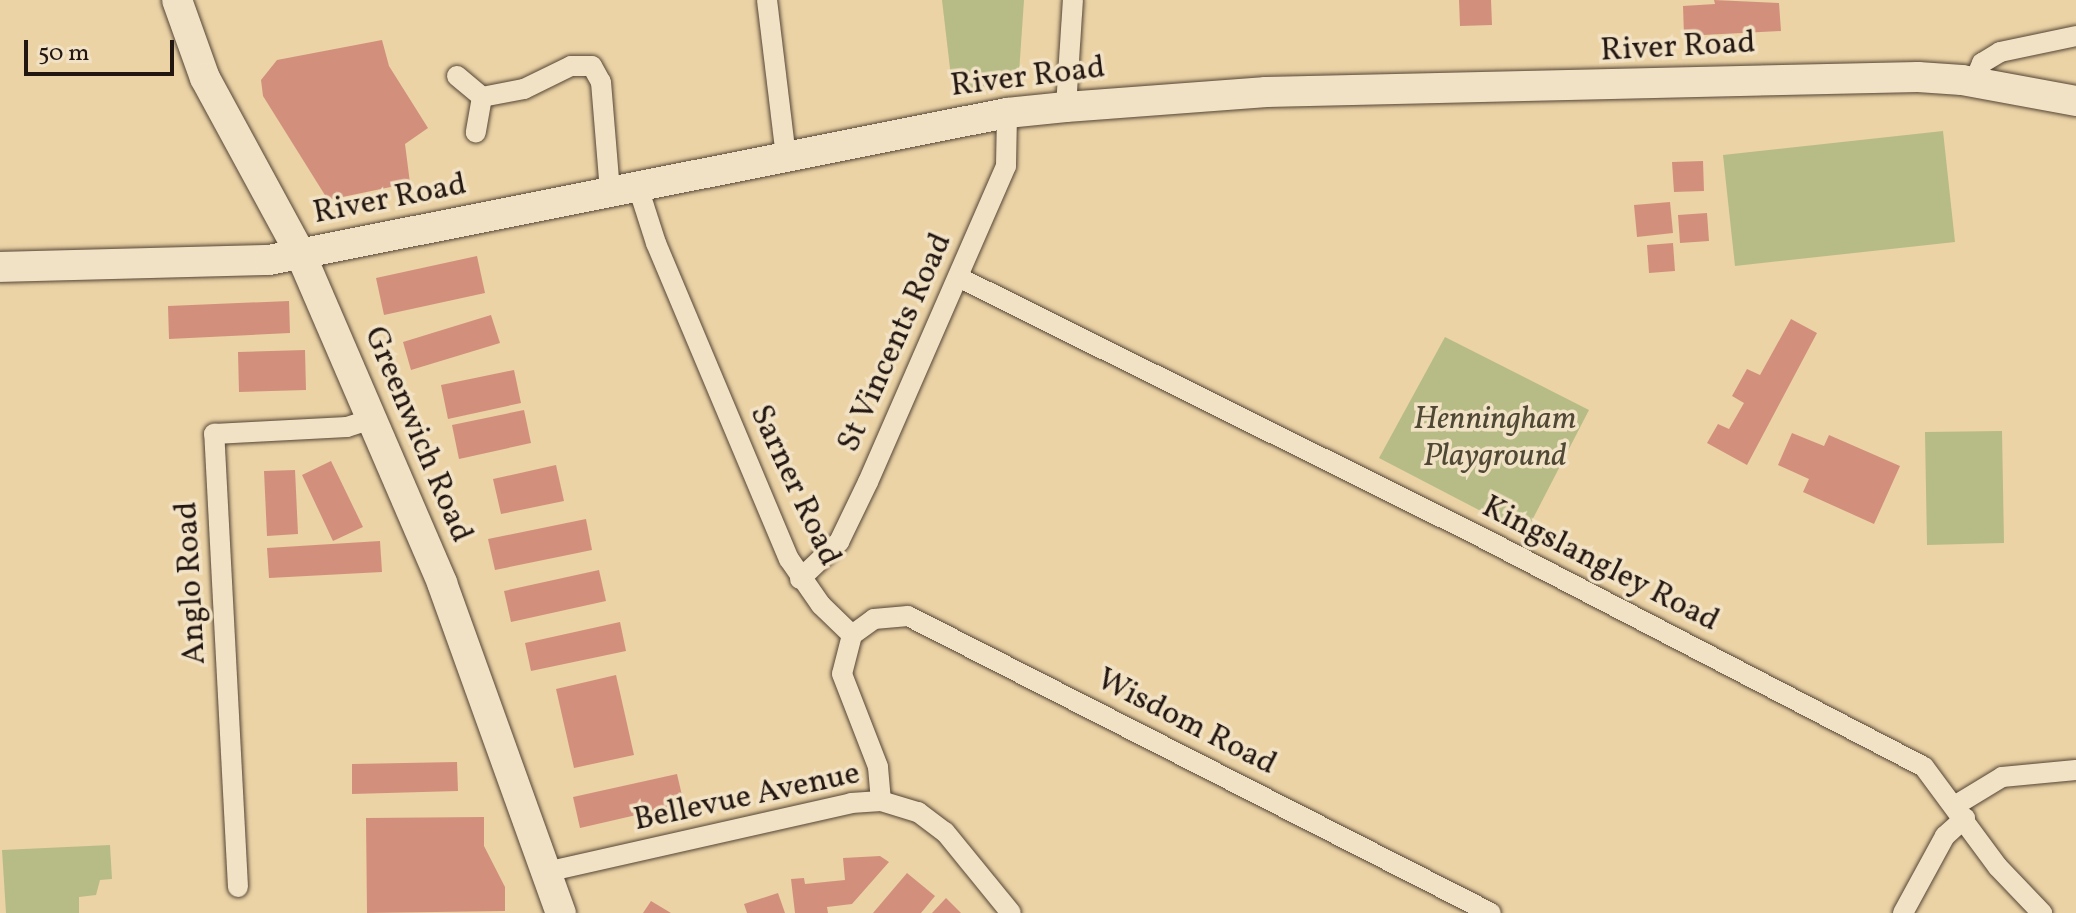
<!DOCTYPE html>
<html>
<head>
<meta charset="utf-8">
<style>
  body { margin:0 }
  #map { position:relative; width:2076px; height:913px; overflow:hidden; background:#ebd3a6; font-family:Vollkorn,serif }
  div>[style] { position:absolute }
  .green>* { inset:0; background:#b7bc87 }
  .building>* { inset:0; background:#d2907c }
  .roads { filter:drop-shadow(0 0 2px #544536) drop-shadow(0 0 2px #544536) }
  .street>* { height:20px; margin:-10px; padding:0 10px; transform-origin:10px; border-radius:10px; background:#f2e2c5 }
  .secondary>* { height:30px; margin:-15px; padding:0 15px; transform-origin:15px; border-radius:15px; background:#f2e2c5 }
  span { translate:-50% -50%; white-space:nowrap; text-align:center; line-height:1.15; -webkit-text-stroke:7px #f2e2c5; paint-order:stroke }
  .street-label { font-size:32px; color:#221611 }
  .park-label { font-size:32px; color:#4f4834; font-style:italic }
  .scale { position:absolute; left:24px; top:40px; width:150px; height:36px; box-sizing:border-box; border:4px solid #221611; border-top:0; padding-left:10px; font-size:24px; line-height:28px; white-space:nowrap; color:#221611; -webkit-text-stroke:6px #f2e2c5; paint-order:stroke }
</style>
</head>
<body>
<div id="map">
  <div class="green">
    <i style="clip-path:polygon(942px 0,1024px 0,1019px 73px,1013px 81px,953px 94px)"></i>
    <i style="clip-path:polygon(1943px 131px,1955px 242px,1735px 266px,1723px 155px)"></i>
    <i style="clip-path:polygon(1445px 337px,1589px 410px,1525px 534px,1379px 458px)"></i>
    <i style="clip-path:polygon(2002px 431px,2004px 543px,1927px 545px,1925px 432px)"></i>
    <i style="clip-path:polygon(110px 845px,112px 879px,100px 880px,96px 895px,79px 897px,79px 913px,6px 913px,2px 850px)"></i>
  </div>
  <div class="building">
    <i style="clip-path:polygon(1459px 0,1491px 0,1492px 25px,1460px 26px)"></i>
    <i style="clip-path:polygon(1714px 0,1779px 3px,1781px 31px,1684px 36px,1683px 6px,1715px 4px)"></i>
    <i style="clip-path:polygon(382px 40px,389px 66px,428px 128px,405px 144px,410px 183px,328px 200px,263px 96px,261px 80px,277px 60px)"></i>
    <i style="clip-path:polygon(1703px 161px,1704px 191px,1674px 192px,1672px 162px)"></i>
    <i style="clip-path:polygon(1670px 202px,1673px 233px,1637px 237px,1634px 205px)"></i>
    <i style="clip-path:polygon(1707px 213px,1709px 241px,1680px 243px,1678px 215px)"></i>
    <i style="clip-path:polygon(1673px 243px,1675px 271px,1649px 273px,1647px 245px)"></i>
    <i style="clip-path:polygon(477px 256px,485px 293px,384px 315px,376px 278px)"></i>
    <i style="clip-path:polygon(289px 301px,290px 333px,169px 339px,168px 306px)"></i>
    <i style="clip-path:polygon(491px 315px,500px 343px,411px 370px,403px 342px)"></i>
    <i style="clip-path:polygon(1791px 319px,1817px 333px,1747px 465px,1707px 443px,1718px 424px,1729px 429px,1744px 403px,1732px 396px,1747px 369px,1760px 375px)"></i>
    <i style="clip-path:polygon(305px 350px,306px 390px,239px 392px,238px 352px)"></i>
    <i style="clip-path:polygon(514px 370px,521px 403px,448px 419px,441px 385px)"></i>
    <i style="clip-path:polygon(524px 410px,531px 443px,459px 459px,452px 425px)"></i>
    <i style="clip-path:polygon(1792px 433px,1824px 446px,1829px 435px,1900px 466px,1874px 524px,1803px 492px,1809px 479px,1778px 465px)"></i>
    <i style="clip-path:polygon(331px 461px,363px 527px,333px 541px,302px 475px)"></i>
    <i style="clip-path:polygon(556px 465px,564px 501px,501px 514px,493px 479px)"></i>
    <i style="clip-path:polygon(295px 470px,298px 534px,267px 536px,264px 471px)"></i>
    <i style="clip-path:polygon(586px 519px,592px 550px,495px 570px,488px 539px)"></i>
    <i style="clip-path:polygon(380px 541px,382px 572px,269px 578px,267px 548px)"></i>
    <i style="clip-path:polygon(599px 570px,606px 601px,511px 622px,504px 591px)"></i>
    <i style="clip-path:polygon(620px 622px,626px 651px,531px 671px,525px 643px)"></i>
    <i style="clip-path:polygon(616px 675px,634px 755px,574px 768px,556px 689px)"></i>
    <i style="clip-path:polygon(457px 762px,458px 791px,352px 794px,352px 764px)"></i>
    <i style="clip-path:polygon(677px 774px,684px 804px,580px 828px,573px 797px)"></i>
    <i style="clip-path:polygon(484px 817px,484px 846px,505px 887px,505px 911px,367px 913px,366px 818px)"></i>
    <i style="clip-path:polygon(880px 856px,889px 862px,852px 904px,827px 907px,828px 913px,795px 913px,791px 879px,804px 878px,805px 884px,845px 880px,843px 858px)"></i>
    <i style="clip-path:polygon(907px 873px,935px 896px,921px 913px,873px 913px)"></i>
    <i style="clip-path:polygon(778px 893px,785px 913px,747px 913px,744px 904px)"></i>
    <i style="clip-path:polygon(946px 898px,961px 913px,932px 913px)"></i>
    <i style="clip-path:polygon(651px 901px,671px 913px,643px 913px)"></i>
  </div>
  <div class="roads">
    <div class="street">
      <i style="left:767px;top:0;width:157px;rotate:83.1deg"></i>
      <i style="left:457px;top:76px;width:33px;rotate:40deg"></i>
      <i style="left:482px;top:97px;width:36px;rotate:100deg"></i>
      <i style="left:1974px;top:82px;width:21px;rotate:-67deg"></i>
      <i style="left:1982px;top:63px;width:21px;rotate:-31deg"></i>
      <i style="left:2000px;top:52px;width:78px;rotate:-11.9deg"></i>
      <i style="left:482px;top:97px;width:43px;rotate:-10.8deg"></i>
      <i style="left:524px;top:89px;width:52px;rotate:-26.1deg"></i>
      <i style="left:571px;top:66px;width:21px"></i>
      <i style="left:592px;top:66px;width:18px;rotate:61deg"></i>
      <i style="left:601px;top:82px;width:110px;rotate:85.3deg"></i>
      <i style="left:1066px;top:107px;width:107px;rotate:-86.3deg"></i>
      <i style="left:638px;top:187px;width:59px;rotate:72.2deg"></i>
      <i style="left:656px;top:243px;width:343px;rotate:67.2deg"></i>
      <i style="left:789px;top:559px;width:56px;rotate:55.2deg"></i>
      <i style="left:821px;top:605px;width:43px;rotate:44.1deg"></i>
      <i style="left:852px;top:635px;width:40px;rotate:104.4deg"></i>
      <i style="left:842px;top:674px;width:100px;rotate:68.8deg"></i>
      <i style="left:878px;top:767px;width:34px;rotate:85deg"></i>
      <i style="left:958px;top:277px;width:582px;rotate:26.43deg"></i>
      <i style="left:1479px;top:536px;width:501px;rotate:27.43deg"></i>
      <i style="left:1924px;top:767px;width:124px;rotate:53.5deg"></i>
      <i style="left:1998px;top:867px;width:64px;rotate:46.3deg"></i>
      <i style="left:800px;top:579px;width:54px;rotate:-43.5deg"></i>
      <i style="left:839px;top:542px;width:67px;rotate:-64.2deg"></i>
      <i style="left:868px;top:482px;width:345px;rotate:-66.4deg"></i>
      <i style="left:1006px;top:166px;width:53px;rotate:-88.9deg"></i>
      <i style="left:852px;top:635px;width:27px;rotate:-36deg"></i>
      <i style="left:874px;top:619px;width:34px;rotate:-5deg"></i>
      <i style="left:908px;top:616px;width:654px;rotate:27deg"></i>
      <i style="left:1956px;top:805px;width:54px;rotate:-31.3deg"></i>
      <i style="left:2002px;top:777px;width:74px;rotate:-5.4deg"></i>
      <i style="left:546px;top:872px;width:313px;rotate:-12.7deg"></i>
      <i style="left:851px;top:803px;width:30px;rotate:-4deg"></i>
      <i style="left:881px;top:801px;width:39px;rotate:17deg"></i>
      <i style="left:918px;top:812px;width:34px;rotate:37deg"></i>
      <i style="left:945px;top:832px;width:104px;rotate:50.8deg"></i>
      <i style="left:238px;top:887px;width:454px;rotate:-93deg"></i>
      <i style="left:214px;top:434px;width:133px;rotate:-3deg"></i>
      <i style="left:347px;top:427px;width:26px;rotate:-18deg"></i>
      <i style="left:1903px;top:913px;width:88px;rotate:-61.4deg"></i>
      <i style="left:1945px;top:836px;width:27px;rotate:-42deg"></i>
    </div>
    <div class="secondary">
      <i style="left:177px;top:0;width:83px;rotate:70.3deg"></i>
      <i style="left:205px;top:78px;width:201px;rotate:61.5deg"></i>
      <i style="left:301px;top:255px;width:357px;rotate:66.7deg"></i>
      <i style="left:442px;top:583px;width:351px;rotate:70.2deg"></i>
      <i style="left:0;top:267px;width:269px;rotate:-1.5deg"></i>
      <i style="left:269px;top:260px;width:752px;rotate:-11.27deg"></i>
      <i style="left:1007px;top:113px;width:59px;rotate:-5.8deg"></i>
      <i style="left:1066px;top:107px;width:201px;rotate:-4.3deg"></i>
      <i style="left:1266px;top:92px;width:652px;rotate:-1.32deg"></i>
      <i style="left:1918px;top:77px;width:44px;rotate:3.9deg"></i>
      <i style="left:1962px;top:80px;width:116px;rotate:10.4deg"></i>
    </div>
  </div>
  <div class="street-label">
    <span style="left:1678px;top:48px;rotate:-3deg">River Road</span>
    <span style="left:1028px;top:78px;rotate:-7deg">River Road</span>
    <span style="left:390px;top:200px;rotate:-11deg">River Road</span>
    <span style="left:896px;top:343px;rotate:-66deg">St Vincents Road</span>
    <span style="left:417px;top:435px;rotate:67deg">Greenwich Road</span>
    <span style="left:794px;top:486px;rotate:65deg">Sarner Road</span>
    <span style="left:1600px;top:565px;rotate:27deg">Kingslangley Road</span>
    <span style="left:192px;top:583px;rotate:-93deg">Anglo Road</span>
    <span style="left:1186px;top:723px;rotate:27deg">Wisdom Road</span>
    <span style="left:747px;top:798px;rotate:-12deg">Bellevue Avenue</span>
  </div>
  <div class="park-label">
    <span style="left:1495px;top:439px">Henningham<br>Playground</span>
  </div>
  <div class="scale">50 m</div>
</div>
</body>
</html>
